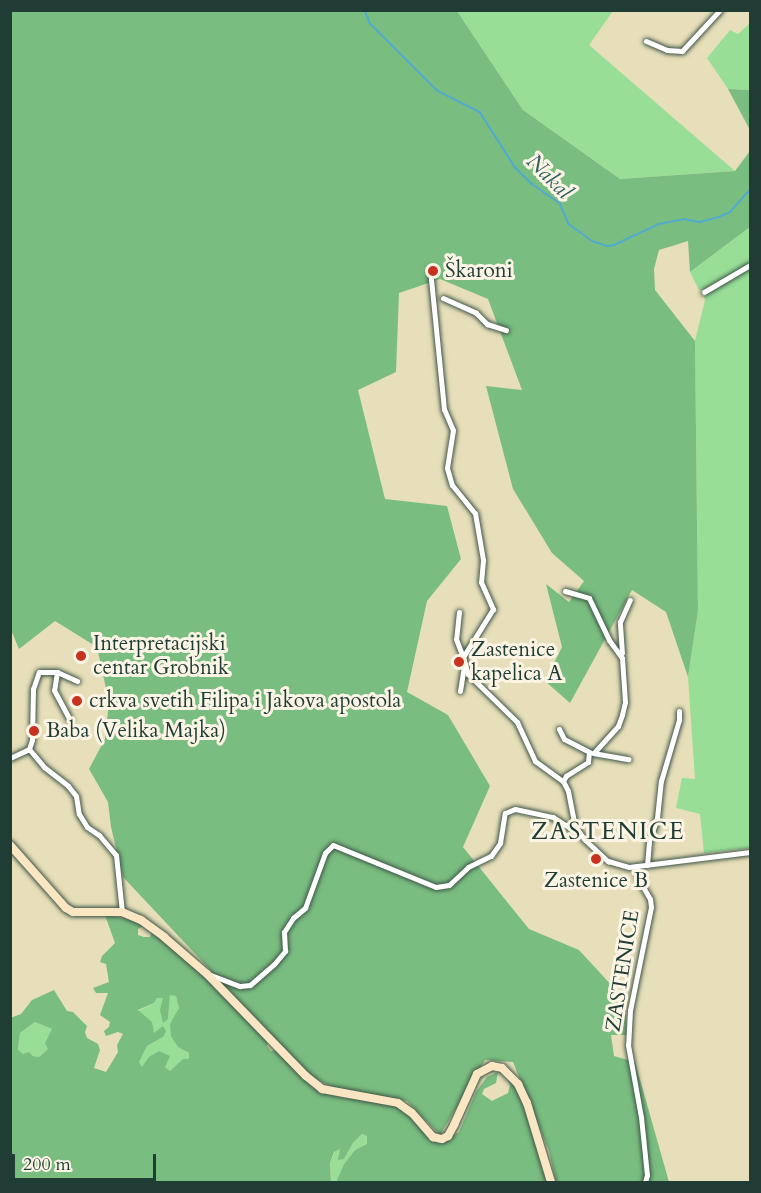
<!DOCTYPE html>
<html>
<head>
<meta charset="utf-8">
<style>
  body { margin:0 }
  #map { position:relative; width:761px; height:1193px; overflow:hidden; background:#e7dfb9; font-family:Cardo,serif }
  div>[style] { position:absolute }
  .green>* { inset:0; background:#98de97 }
  .forest>* { inset:0; background:#7abd80 }
  .stream>* { height:1.5px; margin:-0.75px; padding:0 0.75px; transform-origin:0.75px; border-radius:0.75px; background:#50abce }
  .roads { filter:drop-shadow(0 0 2px #3d5548) drop-shadow(0 0 2px #3d5548) }
  .minor>* { height:5px; margin:-2.5px; padding:0 2.5px; transform-origin:2.5px; border-radius:2.5px; background:#fff }
  .secondary>* { height:8px; margin:-4px; padding:0 4px; transform-origin:4px; border-radius:4px; background:#fbe6c4 }
  .dots>* { width:16px; height:16px; translate:-50% -50%; box-sizing:border-box; border:3px solid #fcf5e5; border-radius:50% }
  span { translate:-50% -50%; white-space:nowrap; text-align:center; line-height:1.15; -webkit-text-stroke:6px #fcf5e5; paint-order:stroke }
  .poi-label { font-size:21px; color:#1f3d34 }
  .left { translate:0 -50%; text-align:left }
  .street-label { font-size:21px; color:#1f3d34 }
  .water-label { font-size:22px; color:#2e5e62; font-style:italic }
  .quarter-label { font-size:24px; color:#1f3d34; letter-spacing:1.5px }
  .frame { position:absolute; inset:0; border:12px solid #1f3d34; pointer-events:none }
  .scale { position:absolute; left:12px; top:1154px; width:144px; height:27px; box-sizing:border-box; border:3px solid #1f3d34; border-top:0; padding-left:8px; font-size:18px; line-height:21px; white-space:nowrap; color:#1f3d34; -webkit-text-stroke:4px #fcf5e5; paint-order:stroke }
</style>
</head>
<body>
<div id="map">
  <div class="green">
    <i style="clip-path:polygon(457px 11px,613px 11px,589px 45px,735px 171px,620px 179px,523px 110px)"></i>
    <i style="clip-path:polygon(750px 23px,750px 90px,728px 89px,707px 58px,730px 30px,738px 34px)"></i>
    <i style="clip-path:polygon(750px 227px,750px 264px,706px 289px,699px 290px,690px 272px)"></i>
    <i style="clip-path:polygon(750px 267px,750px 848px,704px 853px,700px 814px,676px 808px,682px 778px,695px 779px,688px 677px,698px 611px,695px 341px,705px 300px,703px 295px)"></i>
    <i style="clip-path:polygon(170px 994px,176px 996px,179px 1008px,174px 1020px,178px 1047px,189px 1053px,189px 1059px,183px 1060px,170px 1071px,165px 1067px,142px 1068px,139px 1062px,147px 1046px,163px 1037px,154px 1034px,138px 1011px,154px 1003px,157px 998px,163px 998px,168px 1019px)"></i>
    <i style="clip-path:polygon(35px 1022px,52px 1029px,48px 1049px,39px 1057px,33px 1056px,29px 1052px,23px 1054px,18px 1051px,20px 1033px)"></i>
    <i style="clip-path:polygon(362px 1134px,367px 1136px,367px 1145px,355px 1150px,344px 1164px,336px 1182px,331px 1182px,330px 1163px,335px 1151px,340px 1149px,344px 1159px,353px 1143px)"></i>
  </div>
  <div class="forest">
    <i style="clip-path:polygon(10px 11px,457px 11px,523px 110px,620px 179px,735px 171px,750px 151px,750px 227px,690px 272px,688px 241px,659px 250px,654px 269px,655px 290px,695px 341px,698px 611px,688px 677px,666px 612px,632px 590px,570px 703px,545px 681px,562px 647px,546px 584px,569px 602px,584px 581px,552px 553px,513px 489px,486px 386px,522px 390px,488px 299px,440px 279px,399px 293px,396px 372px,358px 390px,385px 499px,447px 506px,461px 559px,427px 601px,407px 692px,448px 715px,490px 786px,463px 847px,529px 929px,579px 950px,626px 1001px,626px 1035px,611px 1035px,614px 1056px,635px 1062px,669px 1182px,556px 1182px,549px 1151px,513px 1062px,485px 1060px,440px 1135px,407px 1101px,333px 1087px,311px 1077px,123px 877px,111px 827px,108px 802px,89px 769px,105px 739px,109px 702px,97px 647px,55px 621px,19px 649px,11px 630px)"></i>
    <i style="clip-path:polygon(728px 89px,750px 90px,750px 130px)"></i>
    <i style="clip-path:polygon(evenodd,105px 915px,136px 920px,143px 926px,138px 929px,138px 935px,144px 937px,150px 937px,152px 931px,200px 972px,268px 1039px,267px 1046px,271px 1051px,277px 1050px,320px 1092px,343px 1098px,387px 1102px,410px 1114px,422px 1130px,433px 1140px,443px 1142px,459px 1132px,476px 1092px,487px 1077px,498px 1072px,496px 1083px,484px 1089px,482px 1094px,492px 1101px,508px 1093px,510px 1085px,505px 1072px,529px 1111px,551px 1182px,336px 1182px,344px 1164px,355px 1150px,367px 1144px,367px 1136px,362px 1134px,353px 1143px,344px 1159px,338px 1160px,340px 1149px,334px 1152px,330px 1163px,331px 1182px,11px 1182px,10px 1018px,21px 1014px,32px 1000px,54px 990px,67px 1011px,73px 1012px,87px 1026px,85px 1032px,87px 1038px,98px 1044px,100px 1050px,94px 1068px,106px 1072px,118px 1052px,117px 1045px,123px 1034px,118px 1032px,106px 1036px,104px 1031px,109px 1027px,110px 1022px,100px 1015px,108px 993px,96px 993px,93px 988px,109px 982px,106px 964px,100px 962px,102px 956px,115px 943px,105px 915px,170px 995px,176px 996px,179px 1008px,170px 1024px,171px 1036px,178px 1047px,189px 1053px,189px 1059px,183px 1059px,170px 1071px,165px 1067px,170px 1056px,159px 1051px,149px 1057px,142px 1067px,139px 1062px,147px 1046px,163px 1037px,166px 1031px,163px 1026px,154px 1033px,152px 1022px,138px 1010px,154px 1003px,157px 998px,163px 998px,160px 1010px,163px 1023px,168px 1019px,170px 995px,105px 915px,35px 1022px,52px 1029px,45px 1043px,48px 1049px,39px 1057px,33px 1056px,29px 1052px,23px 1054px,18px 1050px,20px 1033px,35px 1022px)"></i>
  </div>
  <div class="stream">
    <i style="left:365px;top:10px;width:14px;rotate:69deg"></i>
    <i style="left:370px;top:23px;width:96px;rotate:45deg"></i>
    <i style="left:438px;top:91px;width:47px;rotate:26.6deg"></i>
    <i style="left:480px;top:112px;width:65px;rotate:57.5deg"></i>
    <i style="left:515px;top:167px;width:23px;rotate:45deg"></i>
    <i style="left:531px;top:183px;width:35px;rotate:35deg"></i>
    <i style="left:560px;top:203px;width:23px;rotate:67deg"></i>
    <i style="left:569px;top:224px;width:29px;rotate:36deg"></i>
    <i style="left:592px;top:241px;width:16px;rotate:18deg"></i>
    <i style="left:607px;top:246px;width:7px;rotate:-8deg"></i>
    <i style="left:614px;top:245px;width:50px;rotate:-25deg"></i>
    <i style="left:659px;top:224px;width:25px;rotate:-11deg"></i>
    <i style="left:684px;top:219px;width:16px;rotate:11deg"></i>
    <i style="left:700px;top:222px;width:20px;rotate:-15deg"></i>
    <i style="left:719px;top:217px;width:12px;rotate:-24deg"></i>
    <i style="left:730px;top:212px;width:30px;rotate:-48deg"></i>
  </div>
  <div class="roads">
    <div class="minor">
      <i style="left:646px;top:41px;width:23px;rotate:23deg"></i>
      <i style="left:667px;top:50px;width:15px;rotate:4deg"></i>
      <i style="left:682px;top:51px;width:56px;rotate:-47.2deg"></i>
      <i style="left:430px;top:269px;width:141px;rotate:84.3deg"></i>
      <i style="left:444px;top:409px;width:23px;rotate:67deg"></i>
      <i style="left:453px;top:430px;width:38px;rotate:99deg"></i>
      <i style="left:447px;top:468px;width:18px;rotate:74deg"></i>
      <i style="left:452px;top:485px;width:36px;rotate:51deg"></i>
      <i style="left:475px;top:513px;width:48px;rotate:80.3deg"></i>
      <i style="left:483px;top:560px;width:22px;rotate:95deg"></i>
      <i style="left:481px;top:582px;width:30px;rotate:66deg"></i>
      <i style="left:493px;top:609px;width:57px;rotate:122deg"></i>
      <i style="left:463px;top:657px;width:18px;rotate:74deg"></i>
      <i style="left:468px;top:674px;width:69px;rotate:44.4deg"></i>
      <i style="left:517px;top:722px;width:43px;rotate:65.2deg"></i>
      <i style="left:535px;top:761px;width:34px;rotate:36deg"></i>
      <i style="left:563px;top:781px;width:11px;rotate:63deg"></i>
      <i style="left:568px;top:791px;width:36px;rotate:79deg"></i>
      <i style="left:575px;top:826px;width:16px;rotate:55deg"></i>
      <i style="left:584px;top:839px;width:33px;rotate:43deg"></i>
      <i style="left:608px;top:861px;width:22px;rotate:16deg"></i>
      <i style="left:629px;top:867px;width:122px;rotate:-7.1deg"></i>
      <i style="left:704px;top:292px;width:53px;rotate:-30.4deg"></i>
      <i style="left:443px;top:298px;width:36px;rotate:24deg"></i>
      <i style="left:476px;top:313px;width:16px;rotate:45deg"></i>
      <i style="left:487px;top:324px;width:20px;rotate:18deg"></i>
      <i style="left:565px;top:591px;width:25px;rotate:16deg"></i>
      <i style="left:589px;top:598px;width:47px;rotate:64.5deg"></i>
      <i style="left:609px;top:640px;width:22px;rotate:54deg"></i>
      <i style="left:622px;top:658px;width:44px;rotate:86.1deg"></i>
      <i style="left:625px;top:702px;width:13px;rotate:103deg"></i>
      <i style="left:622px;top:715px;width:12px;rotate:110deg"></i>
      <i style="left:618px;top:726px;width:36px;rotate:132deg"></i>
      <i style="left:459px;top:612px;width:27px;rotate:96deg"></i>
      <i style="left:456px;top:639px;width:19px;rotate:69deg"></i>
      <i style="left:622px;top:653px;width:31px;rotate:-94deg"></i>
      <i style="left:620px;top:622px;width:24px;rotate:-66deg"></i>
      <i style="left:57px;top:672px;width:22px;rotate:24deg"></i>
      <i style="left:460px;top:691px;width:26px;rotate:-81deg"></i>
      <i style="left:559px;top:729px;width:11px;rotate:63deg"></i>
      <i style="left:564px;top:739px;width:28px;rotate:27deg"></i>
      <i style="left:589px;top:752px;width:10px;rotate:96deg"></i>
      <i style="left:588px;top:762px;width:26px;rotate:148deg"></i>
      <i style="left:566px;top:776px;width:6px;rotate:121deg"></i>
      <i style="left:29px;top:749px;width:23px;rotate:50deg"></i>
      <i style="left:44px;top:767px;width:31px;rotate:38deg"></i>
      <i style="left:68px;top:786px;width:13px;rotate:51deg"></i>
      <i style="left:76px;top:796px;width:18px;rotate:81deg"></i>
      <i style="left:79px;top:814px;width:15px;rotate:58deg"></i>
      <i style="left:87px;top:827px;width:14px;rotate:34deg"></i>
      <i style="left:99px;top:835px;width:26px;rotate:50deg"></i>
      <i style="left:116px;top:855px;width:57px;rotate:84deg"></i>
      <i style="left:593px;top:753px;width:36px;rotate:10deg"></i>
      <i style="left:10px;top:758px;width:21px;rotate:-25deg"></i>
      <i style="left:29px;top:749px;width:9px;rotate:-72deg"></i>
      <i style="left:32px;top:740px;width:51px;rotate:-88.9deg"></i>
      <i style="left:33px;top:689px;width:18px;rotate:-71deg"></i>
      <i style="left:39px;top:672px;width:18px"></i>
      <i style="left:57px;top:672px;width:18px;rotate:99deg"></i>
      <i style="left:54px;top:690px;width:34px;rotate:62deg"></i>
      <i style="left:647px;top:865px;width:24px;rotate:-85deg"></i>
      <i style="left:649px;top:841px;width:24px;rotate:-71deg"></i>
      <i style="left:657px;top:818px;width:37px;rotate:-84deg"></i>
      <i style="left:661px;top:781px;width:64px;rotate:-73.6deg"></i>
      <i style="left:679px;top:720px;width:9px;rotate:-90deg"></i>
      <i style="left:636px;top:866px;width:14px;rotate:78deg"></i>
      <i style="left:639px;top:880px;width:22px;rotate:60deg"></i>
      <i style="left:650px;top:899px;width:8px;rotate:83deg"></i>
      <i style="left:651px;top:907px;width:105px;rotate:101.5deg"></i>
      <i style="left:630px;top:1010px;width:35px;rotate:93deg"></i>
      <i style="left:628px;top:1045px;width:73px;rotate:79.8deg"></i>
      <i style="left:641px;top:1117px;width:58px;rotate:84.1deg"></i>
      <i style="left:647px;top:1175px;width:7px;rotate:106deg"></i>
      <i style="left:208px;top:974px;width:34px;rotate:21deg"></i>
      <i style="left:240px;top:986px;width:10px;rotate:-6deg"></i>
      <i style="left:250px;top:985px;width:33px;rotate:-41deg"></i>
      <i style="left:275px;top:963px;width:16px;rotate:-50deg"></i>
      <i style="left:285px;top:951px;width:19px;rotate:-93deg"></i>
      <i style="left:284px;top:932px;width:17px;rotate:-57deg"></i>
      <i style="left:293px;top:918px;width:16px;rotate:-40deg"></i>
      <i style="left:305px;top:908px;width:59px;rotate:-70deg"></i>
      <i style="left:325px;top:853px;width:11px;rotate:-45deg"></i>
      <i style="left:333px;top:845px;width:111px;rotate:22.2deg"></i>
      <i style="left:436px;top:887px;width:13px;rotate:-9deg"></i>
      <i style="left:449px;top:885px;width:26px;rotate:-43deg"></i>
      <i style="left:468px;top:867px;width:25px;rotate:-26deg"></i>
      <i style="left:491px;top:856px;width:16px;rotate:-55deg"></i>
      <i style="left:500px;top:843px;width:30px;rotate:-81deg"></i>
      <i style="left:505px;top:813px;width:11px;rotate:-22deg"></i>
      <i style="left:515px;top:809px;width:39px;rotate:12deg"></i>
      <i style="left:553px;top:817px;width:20px;rotate:33deg"></i>
      <i style="left:570px;top:828px;width:5px;rotate:-22deg"></i>
    </div>
    <div class="secondary">
      <i style="left:10px;top:845px;width:84px;rotate:48.4deg"></i>
      <i style="left:66px;top:908px;width:8px;rotate:30deg"></i>
      <i style="left:73px;top:912px;width:49px"></i>
      <i style="left:122px;top:912px;width:21px;rotate:23deg"></i>
      <i style="left:141px;top:920px;width:29px;rotate:36deg"></i>
      <i style="left:164px;top:937px;width:57px;rotate:40.7deg"></i>
      <i style="left:207px;top:974px;width:142px;rotate:45.9deg"></i>
      <i style="left:306px;top:1076px;width:21px;rotate:39deg"></i>
      <i style="left:322px;top:1089px;width:77px;rotate:10.4deg"></i>
      <i style="left:398px;top:1103px;width:17px;rotate:36deg"></i>
      <i style="left:412px;top:1113px;width:32px;rotate:49deg"></i>
      <i style="left:433px;top:1137px;width:9px;rotate:13deg"></i>
      <i style="left:442px;top:1139px;width:7px;rotate:-27deg"></i>
      <i style="left:448px;top:1136px;width:13px;rotate:-61deg"></i>
      <i style="left:454px;top:1125px;width:56px;rotate:-65.7deg"></i>
      <i style="left:477px;top:1074px;width:17px;rotate:-28deg"></i>
      <i style="left:492px;top:1066px;width:10px;rotate:11deg"></i>
      <i style="left:502px;top:1068px;width:23px;rotate:45deg"></i>
      <i style="left:518px;top:1084px;width:21px;rotate:65deg"></i>
      <i style="left:527px;top:1103px;width:83px;rotate:73.1deg"></i>
    </div>
  </div>
  <div class="dots">
    <i style="left:433px;top:271px;background:#c8321e"></i>
    <i style="left:81px;top:656px;background:#c8321e"></i>
    <i style="left:459px;top:662px;background:#c8321e"></i>
    <i style="left:77px;top:701px;background:#c8321e"></i>
    <i style="left:34px;top:731px;background:#c8321e"></i>
    <i style="left:596px;top:859px;background:#c8321e"></i>
  </div>
  <div class="poi-label">
    <span class="left" style="left:445px;top:271px">Škaroni</span>
    <span class="left" style="left:93px;top:656px">Interpretacijski<br>centar Grobnik</span>
    <span class="left" style="left:471px;top:662px">Zastenice<br>kapelica A</span>
    <span class="left" style="left:89px;top:701px">crkva svetih Filipa i Jakova apostola</span>
    <span class="left" style="left:46px;top:731px">Baba (Velika Majka)</span>
    <span style="left:596px;top:881px">Zastenice B</span>
  </div>
  <div class="street-label">
    <span style="left:623px;top:971px;rotate:-81deg">ZASTENICE</span>
  </div>
  <div class="water-label">
    <span style="left:549px;top:177px;rotate:45deg">Nakal</span>
  </div>
  <div class="quarter-label">
    <span style="left:608px;top:832px">ZASTENICE</span>
  </div>
  <div class="frame"></div>
  <div class="scale">200 m</div>
</div>
</body>
</html>
